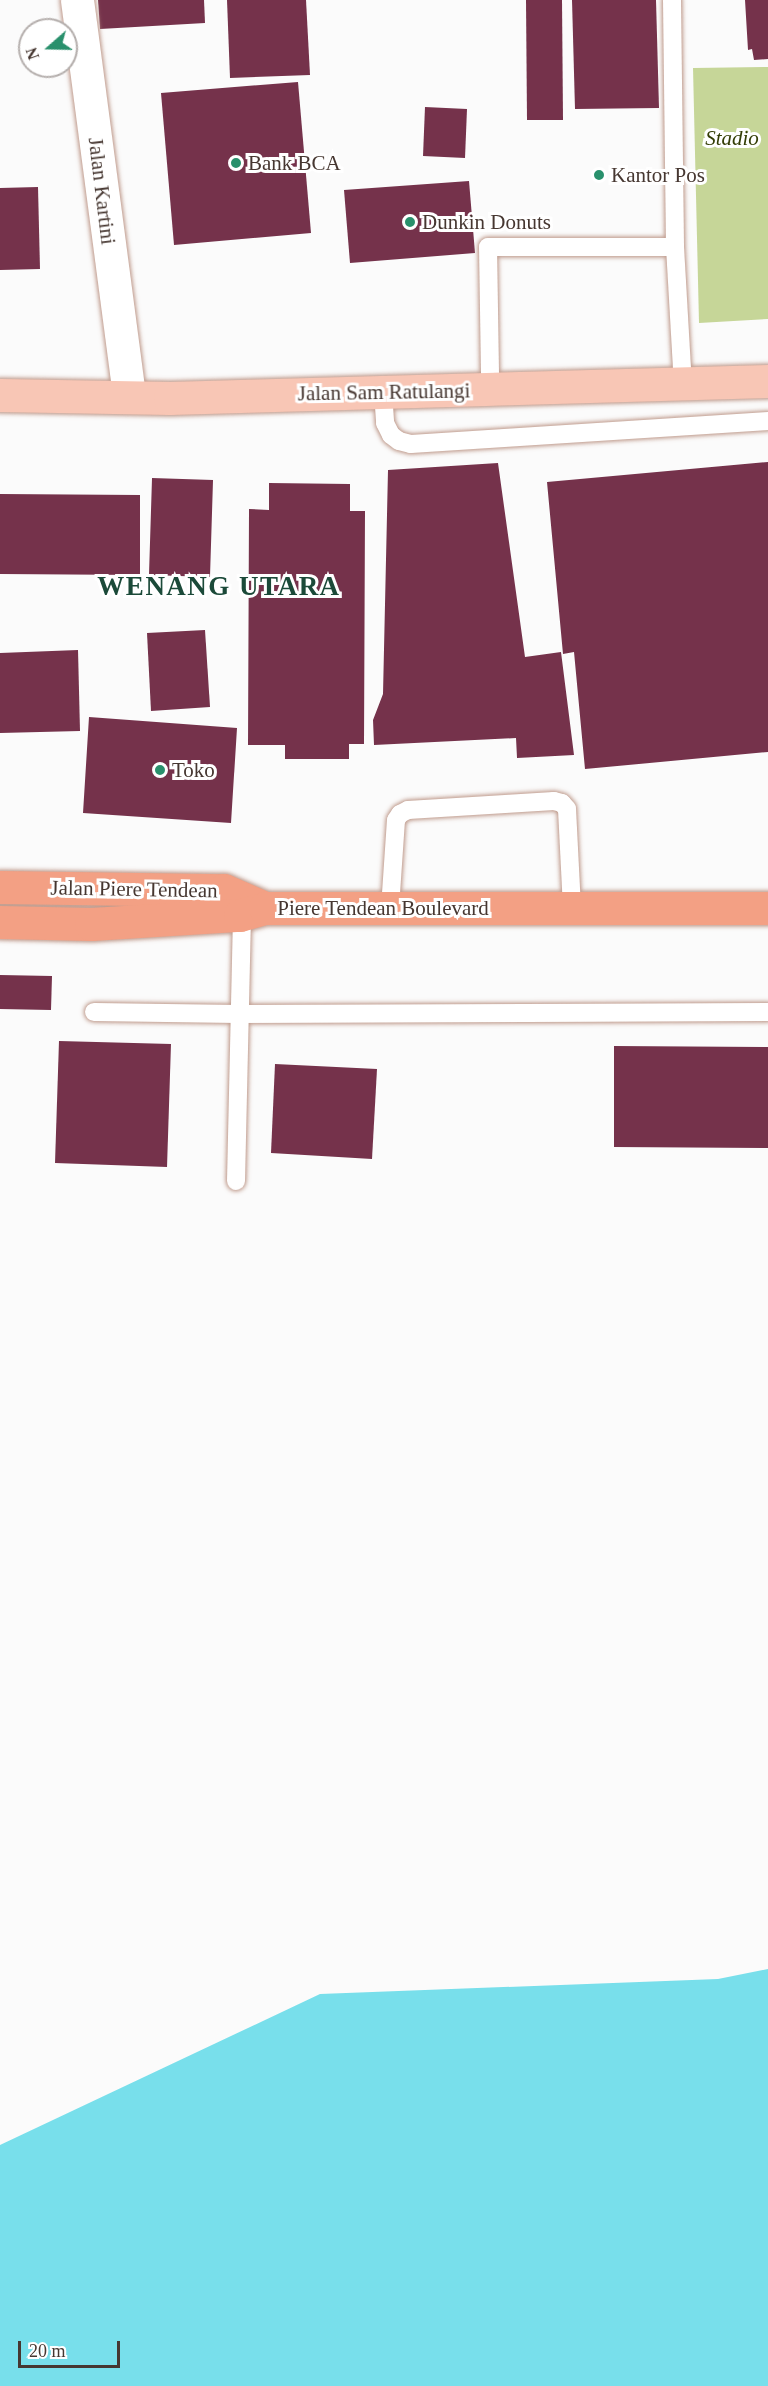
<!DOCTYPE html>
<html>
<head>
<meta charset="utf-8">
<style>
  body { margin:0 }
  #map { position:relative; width:768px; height:2386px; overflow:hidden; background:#fbfbfb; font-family:Georgia,serif }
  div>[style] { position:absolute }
  .green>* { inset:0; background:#c6d698 }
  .water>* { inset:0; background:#78dfeb }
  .building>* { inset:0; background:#75324b }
  .roads { filter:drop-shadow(0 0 2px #c09c8e) drop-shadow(0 0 2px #c09c8e) }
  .lane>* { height:18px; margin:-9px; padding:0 9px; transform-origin:9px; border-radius:9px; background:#fff }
  .street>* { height:33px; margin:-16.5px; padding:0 16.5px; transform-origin:16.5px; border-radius:16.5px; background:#fff }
  .primary>* { height:33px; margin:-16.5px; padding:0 16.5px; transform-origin:16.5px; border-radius:16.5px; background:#f8c6b5 }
  .highway>* { height:33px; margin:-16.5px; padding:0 16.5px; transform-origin:16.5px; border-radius:16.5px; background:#f3a084 }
  .dots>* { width:16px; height:16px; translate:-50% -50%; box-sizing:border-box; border:3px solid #fff; border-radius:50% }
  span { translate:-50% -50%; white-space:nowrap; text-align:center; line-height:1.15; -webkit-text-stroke:6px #fff; paint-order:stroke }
  .park-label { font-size:21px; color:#333d05; font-style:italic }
  .poi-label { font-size:21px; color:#463731 }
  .left { translate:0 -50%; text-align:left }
  .street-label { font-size:21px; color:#463731 }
  .district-label { font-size:27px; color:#1b4a39; font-weight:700; letter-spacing:1.5px }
  .north { position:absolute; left:18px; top:18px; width:60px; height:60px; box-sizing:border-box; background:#fff; border:2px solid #b5afad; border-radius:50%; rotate:250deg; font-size:16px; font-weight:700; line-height:24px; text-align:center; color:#463731 }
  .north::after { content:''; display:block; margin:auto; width:21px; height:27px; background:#29906c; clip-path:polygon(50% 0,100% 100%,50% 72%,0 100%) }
  .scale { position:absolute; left:18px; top:2341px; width:102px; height:27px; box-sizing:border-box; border:3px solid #463731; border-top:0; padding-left:8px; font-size:18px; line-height:21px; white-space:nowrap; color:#463731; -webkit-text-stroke:4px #fff; paint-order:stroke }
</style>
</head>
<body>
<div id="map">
  <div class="green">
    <i style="clip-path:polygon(768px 67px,768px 319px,699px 323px,693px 68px)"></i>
  </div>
  <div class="water">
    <i style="clip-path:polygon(768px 1969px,768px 2386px,0 2386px,0 2145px,320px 1994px,718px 1979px)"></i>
  </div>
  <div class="building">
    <i style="clip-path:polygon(98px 0,204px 0,205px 23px,100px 29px)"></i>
    <i style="clip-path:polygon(227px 0,306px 0,310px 75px,230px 78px)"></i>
    <i style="clip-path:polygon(526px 0,562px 0,563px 120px,527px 120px)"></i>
    <i style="clip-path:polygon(572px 0,656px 0,659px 108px,575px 109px)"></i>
    <i style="clip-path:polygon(745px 0,768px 0,768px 59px,754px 60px,752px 49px,748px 50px)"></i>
    <i style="clip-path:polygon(298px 82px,311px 233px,174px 245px,161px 93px)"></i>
    <i style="clip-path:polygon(425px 107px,467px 109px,465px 158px,423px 156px)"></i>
    <i style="clip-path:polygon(469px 181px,475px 253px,350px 263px,344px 190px)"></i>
    <i style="clip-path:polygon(38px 187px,40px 269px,0 270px,0 188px)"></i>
    <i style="clip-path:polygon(768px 462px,768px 752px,585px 769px,574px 652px,563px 654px,547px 482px)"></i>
    <i style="clip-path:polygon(498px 463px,525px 657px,561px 652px,574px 755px,517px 758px,516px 738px,374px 745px,373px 720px,383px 694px,388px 470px)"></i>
    <i style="clip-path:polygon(152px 478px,213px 480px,210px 577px,149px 575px)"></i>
    <i style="clip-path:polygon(269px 483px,350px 484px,350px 511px,365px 511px,364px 744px,349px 744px,349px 759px,285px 759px,285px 745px,248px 745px,249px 509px,269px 510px)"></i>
    <i style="clip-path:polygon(0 494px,140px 495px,140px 575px,0 574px)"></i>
    <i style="clip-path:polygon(205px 630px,210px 707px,151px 711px,147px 633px)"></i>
    <i style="clip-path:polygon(78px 650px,80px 731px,0 733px,0 653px)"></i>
    <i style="clip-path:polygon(89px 717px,237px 728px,231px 823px,83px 813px)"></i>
    <i style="clip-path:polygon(0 975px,52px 976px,51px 1010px,0 1009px)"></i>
    <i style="clip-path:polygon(59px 1041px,171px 1044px,167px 1167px,55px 1163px)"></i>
    <i style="clip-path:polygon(614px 1046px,768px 1047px,768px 1148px,614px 1147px)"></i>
    <i style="clip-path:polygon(275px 1064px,377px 1069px,372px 1159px,271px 1153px)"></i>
  </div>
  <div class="roads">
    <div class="lane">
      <i style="left:672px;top:0;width:247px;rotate:89.3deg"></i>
      <i style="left:490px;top:373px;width:126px;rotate:-90.9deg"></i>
      <i style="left:488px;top:247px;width:187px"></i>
      <i style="left:675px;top:247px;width:122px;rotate:86.7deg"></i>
      <i style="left:383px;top:392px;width:31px;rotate:86deg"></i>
      <i style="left:385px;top:423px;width:13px;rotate:63deg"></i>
      <i style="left:391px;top:435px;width:10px;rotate:37deg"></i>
      <i style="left:399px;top:441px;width:12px;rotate:14deg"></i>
      <i style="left:411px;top:444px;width:358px;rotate:-3.7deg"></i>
      <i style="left:390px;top:908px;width:88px;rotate:-86.1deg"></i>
      <i style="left:396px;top:820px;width:7px;rotate:-56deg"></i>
      <i style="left:400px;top:814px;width:9px;rotate:-27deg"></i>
      <i style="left:408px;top:810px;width:146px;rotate:-3.5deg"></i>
      <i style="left:554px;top:801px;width:8px;rotate:14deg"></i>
      <i style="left:562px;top:803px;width:8px;rotate:50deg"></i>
      <i style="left:567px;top:809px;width:99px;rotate:87.1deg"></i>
      <i style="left:94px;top:1012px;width:144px;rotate:0.8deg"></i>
      <i style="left:238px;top:1014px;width:530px;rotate:-0.22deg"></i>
      <i style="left:236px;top:1181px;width:274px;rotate:-88.7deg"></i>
    </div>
    <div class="street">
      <i style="left:77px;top:0;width:385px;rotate:82.5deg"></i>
    </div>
    <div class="primary">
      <i style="left:0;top:395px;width:170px;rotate:1deg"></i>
      <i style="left:170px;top:398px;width:598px;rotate:-1.63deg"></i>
    </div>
    <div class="highway">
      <i style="left:0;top:887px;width:224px;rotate:0.8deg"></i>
      <i style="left:224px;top:890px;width:45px;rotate:23.7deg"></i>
      <i style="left:0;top:922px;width:91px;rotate:1.3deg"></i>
      <i style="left:91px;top:924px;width:149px;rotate:-3.5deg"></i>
      <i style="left:240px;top:915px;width:26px;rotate:-16deg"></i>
      <i style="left:265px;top:908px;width:503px"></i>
    </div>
  </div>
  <div class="dots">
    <i style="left:236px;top:163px;background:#29906c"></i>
    <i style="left:599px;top:175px;background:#29906c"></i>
    <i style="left:410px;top:222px;background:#29906c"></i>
    <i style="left:160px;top:770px;background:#29906c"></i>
  </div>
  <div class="park-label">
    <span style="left:732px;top:138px">Stadio</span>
  </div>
  <div class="poi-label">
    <span class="left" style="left:248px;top:163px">Bank BCA</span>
    <span class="left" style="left:611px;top:175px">Kantor Pos</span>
    <span class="left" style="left:422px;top:222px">Dunkin Donuts</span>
    <span class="left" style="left:172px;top:770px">Toko</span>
  </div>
  <div class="street-label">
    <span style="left:102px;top:191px;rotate:83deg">Jalan Kartini</span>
    <span style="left:384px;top:392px;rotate:-1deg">Jalan Sam Ratulangi</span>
    <span style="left:134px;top:889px;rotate:1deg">Jalan Piere Tendean</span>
    <span style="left:383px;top:908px">Piere Tendean Boulevard</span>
  </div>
  <div class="district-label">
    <span style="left:219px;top:587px">WENANG UTARA</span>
  </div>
  <div class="north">N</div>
  <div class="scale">20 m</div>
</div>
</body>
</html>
